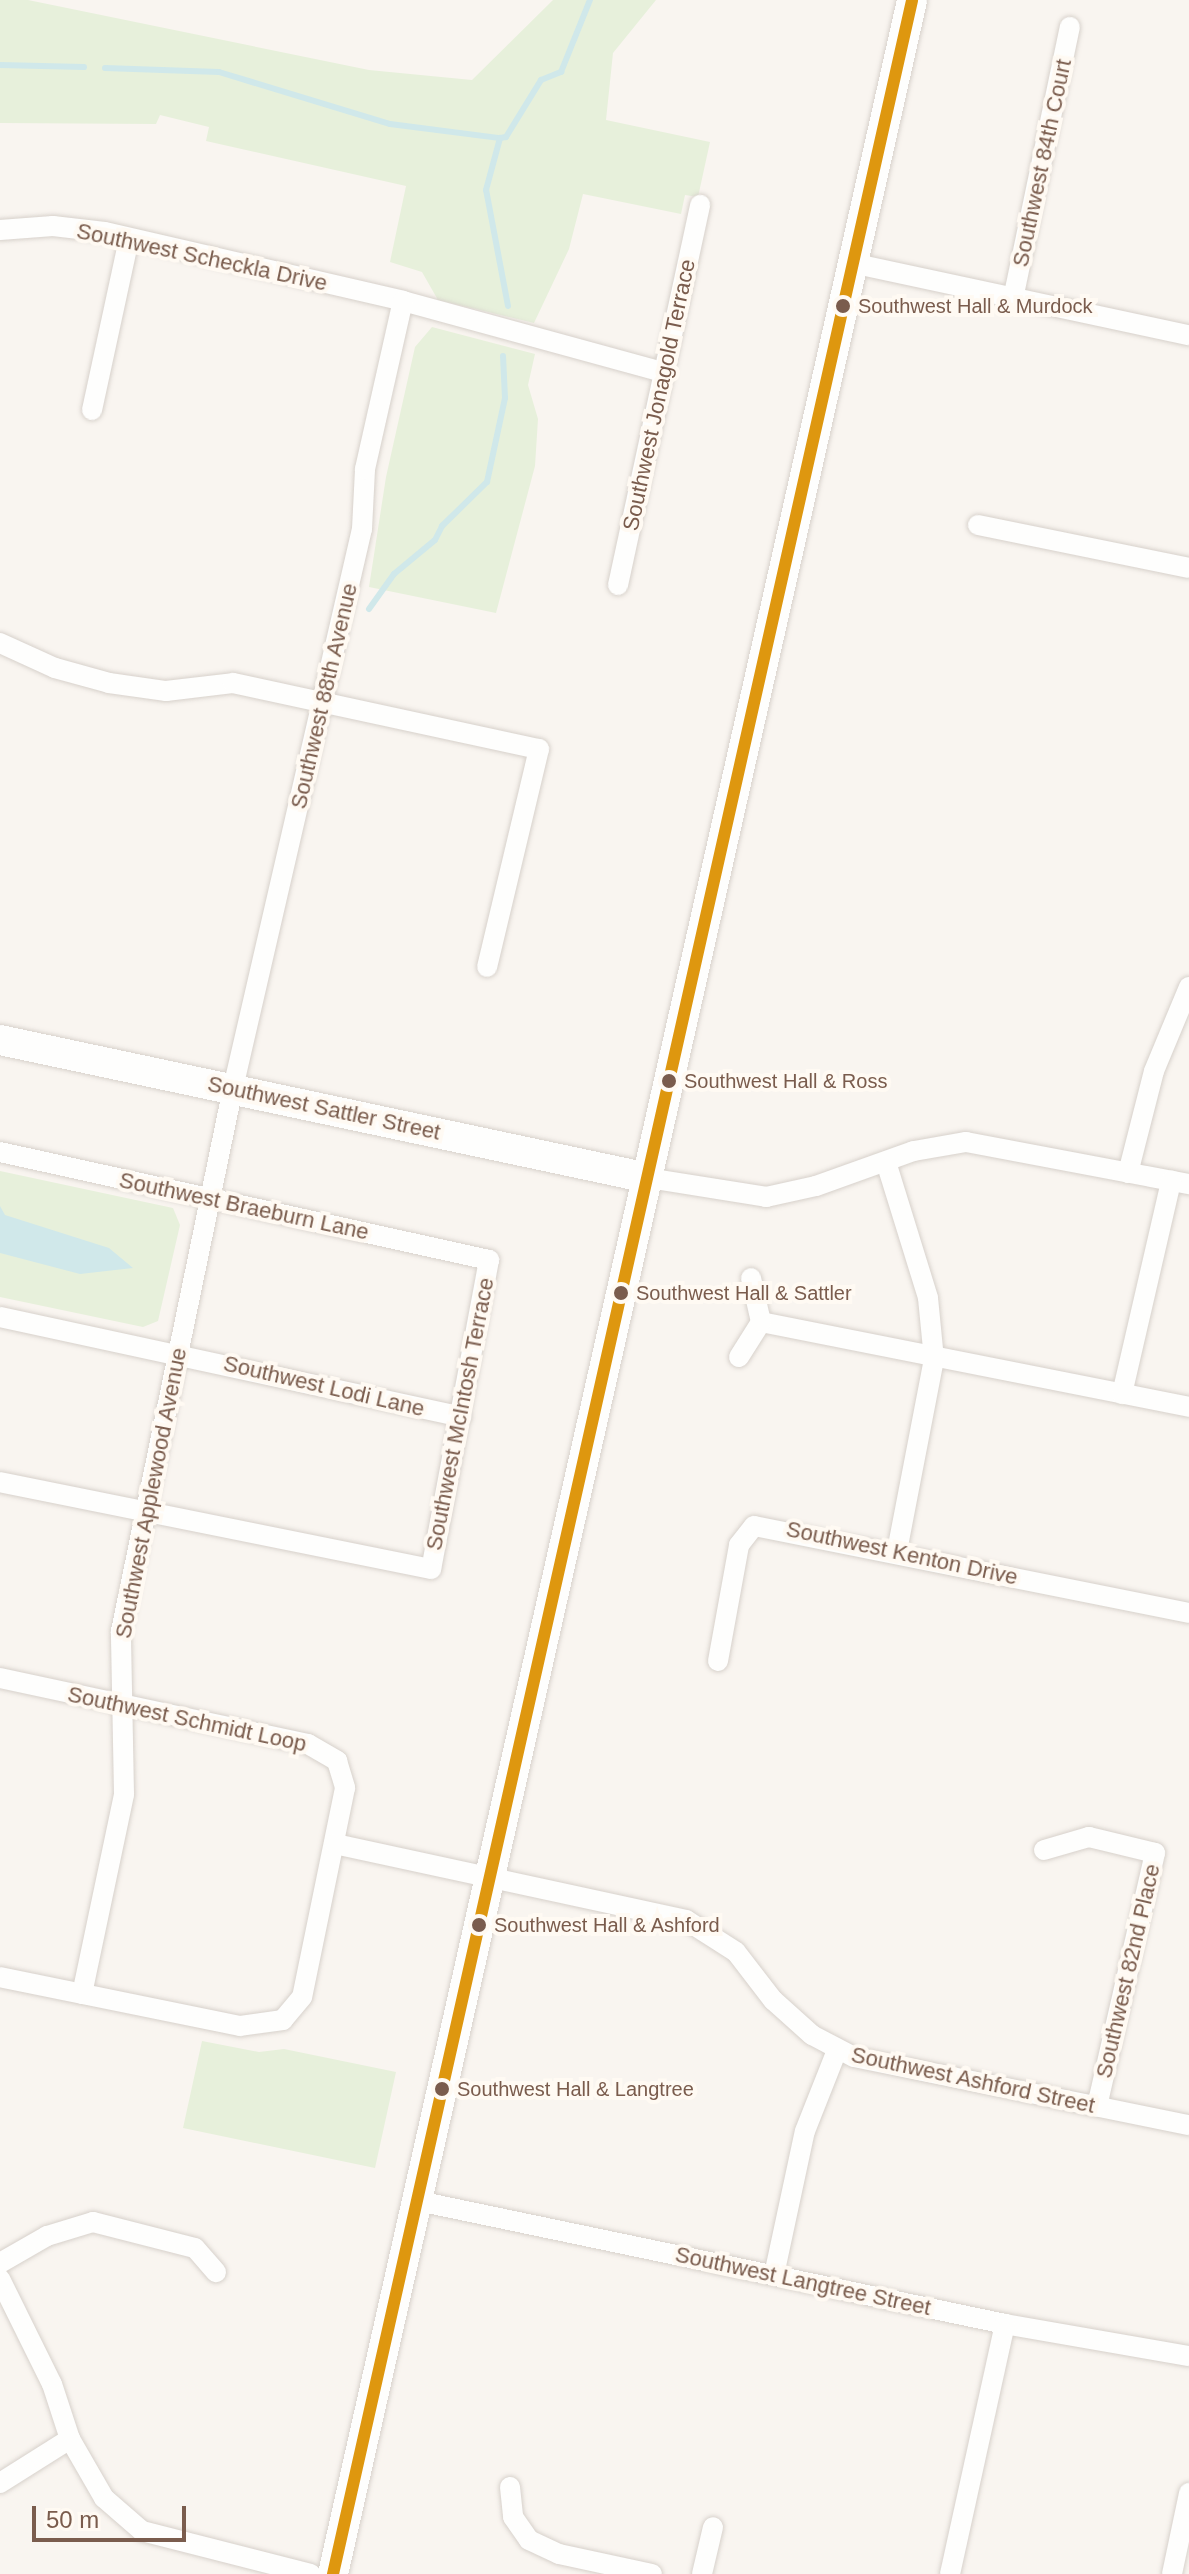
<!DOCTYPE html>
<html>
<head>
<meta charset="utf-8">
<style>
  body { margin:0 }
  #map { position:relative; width:1189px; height:2574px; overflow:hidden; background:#f9f5f0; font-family:Helvetica,sans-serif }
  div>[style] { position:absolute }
  .green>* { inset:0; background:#e7f0db }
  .water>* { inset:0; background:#d0e8ea }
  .stream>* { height:6px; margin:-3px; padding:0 3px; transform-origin:3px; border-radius:3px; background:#d0e8ea }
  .roads { filter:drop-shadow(0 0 2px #d7d1cb) drop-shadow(0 0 2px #d7d1cb) }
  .street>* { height:20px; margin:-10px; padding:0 10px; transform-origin:10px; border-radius:10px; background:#fefefd }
  .secondary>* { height:30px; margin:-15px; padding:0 15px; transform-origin:15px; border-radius:15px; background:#fefefd }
  .bus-1>* { height:12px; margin:-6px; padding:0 6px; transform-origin:6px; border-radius:6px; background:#de970f }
  .dots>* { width:22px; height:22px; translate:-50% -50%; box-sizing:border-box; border:4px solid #fffaf3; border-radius:50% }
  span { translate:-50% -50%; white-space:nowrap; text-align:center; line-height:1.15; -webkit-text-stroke:8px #fffaf3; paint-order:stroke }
  .bus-label { font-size:20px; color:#7a5c4d }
  .left { translate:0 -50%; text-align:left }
  .street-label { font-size:22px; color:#7a5c4d }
  .scale { position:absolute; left:32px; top:2506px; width:154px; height:36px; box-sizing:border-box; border:4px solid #7a5c4d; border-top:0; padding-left:10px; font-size:24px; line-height:28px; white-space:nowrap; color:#7a5c4d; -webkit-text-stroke:6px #fffaf3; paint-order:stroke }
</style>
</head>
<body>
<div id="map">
  <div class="green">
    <i style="clip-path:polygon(0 0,28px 0,369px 70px,472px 80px,553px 0,656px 0,613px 53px,606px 120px,710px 142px,698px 197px,685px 195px,681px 214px,583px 194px,569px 249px,534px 323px,438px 300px,422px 272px,390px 262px,406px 186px,206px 141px,209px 127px,160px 115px,156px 124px,0 123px)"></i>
    <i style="clip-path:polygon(432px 327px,535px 354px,528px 385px,538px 419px,535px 466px,496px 613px,369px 587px,386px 477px,415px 347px)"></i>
    <i style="clip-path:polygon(0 1171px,173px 1208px,180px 1225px,158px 1321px,143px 1327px,0 1297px)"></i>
    <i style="clip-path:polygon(202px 2041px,259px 2052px,284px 2049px,396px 2072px,375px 2168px,183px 2128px)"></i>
  </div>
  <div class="water">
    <i style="clip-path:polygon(0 1206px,5px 1215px,109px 1248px,133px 1268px,80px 1274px,0 1253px)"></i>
  </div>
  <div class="stream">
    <i style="left:0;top:65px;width:84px;rotate:1.4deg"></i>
    <i style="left:105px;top:68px;width:114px;rotate:2deg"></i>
    <i style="left:219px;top:72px;width:179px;rotate:16.9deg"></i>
    <i style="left:390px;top:124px;width:111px;rotate:7.3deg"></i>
    <i style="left:508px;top:306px;width:118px;rotate:-100.7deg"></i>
    <i style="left:486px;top:190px;width:54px;rotate:-74.9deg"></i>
    <i style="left:500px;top:138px;width:6px;rotate:-9deg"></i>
    <i style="left:506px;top:137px;width:67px;rotate:-58.4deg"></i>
    <i style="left:541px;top:80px;width:22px;rotate:-22deg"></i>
    <i style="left:561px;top:72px;width:78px;rotate:-68.1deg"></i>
    <i style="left:369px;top:609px;width:43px;rotate:-54.5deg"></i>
    <i style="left:394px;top:574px;width:53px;rotate:-39.7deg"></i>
    <i style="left:435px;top:540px;width:16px;rotate:-63deg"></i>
    <i style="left:442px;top:526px;width:63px;rotate:-44.4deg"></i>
    <i style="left:487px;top:482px;width:86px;rotate:-77.9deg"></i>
    <i style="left:505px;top:398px;width:42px;rotate:-92.7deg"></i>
  </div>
  <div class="roads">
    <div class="street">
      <i style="left:0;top:230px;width:53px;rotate:-4.3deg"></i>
      <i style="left:53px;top:226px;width:52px;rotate:6.6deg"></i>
      <i style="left:105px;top:232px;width:306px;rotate:13deg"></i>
      <i style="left:403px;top:301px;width:269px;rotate:15.3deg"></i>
      <i style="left:852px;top:263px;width:345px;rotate:12.1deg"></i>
      <i style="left:1013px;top:299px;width:278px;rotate:-78.2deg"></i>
      <i style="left:92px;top:410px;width:175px;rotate:-77.8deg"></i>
      <i style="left:978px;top:525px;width:215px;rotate:11.5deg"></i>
      <i style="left:618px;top:585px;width:389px;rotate:-77.8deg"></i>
      <i style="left:0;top:643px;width:60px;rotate:24.4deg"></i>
      <i style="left:55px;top:668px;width:56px;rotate:15.5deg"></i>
      <i style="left:109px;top:683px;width:58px;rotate:8deg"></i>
      <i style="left:166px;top:691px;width:67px;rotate:-6.8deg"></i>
      <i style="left:233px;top:683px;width:313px;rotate:12.2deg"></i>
      <i style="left:539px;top:749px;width:224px;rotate:103.4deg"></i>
      <i style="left:0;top:1152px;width:501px;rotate:12.45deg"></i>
      <i style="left:489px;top:1260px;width:314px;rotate:100.6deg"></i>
      <i style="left:431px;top:1569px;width:440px;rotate:-168.6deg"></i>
      <i style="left:886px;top:1162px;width:142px;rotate:72.8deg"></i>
      <i style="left:928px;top:1298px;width:61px;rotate:84.4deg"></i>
      <i style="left:934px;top:1359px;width:197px;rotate:100.9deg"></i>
      <i style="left:1128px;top:1173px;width:105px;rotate:-75.7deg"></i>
      <i style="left:1154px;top:1071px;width:91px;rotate:-67.4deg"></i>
      <i style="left:648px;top:1178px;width:120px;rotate:9.1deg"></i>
      <i style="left:766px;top:1197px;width:51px;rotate:-12.4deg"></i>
      <i style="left:816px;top:1186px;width:104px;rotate:-19.7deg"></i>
      <i style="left:914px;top:1151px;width:53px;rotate:-9.8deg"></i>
      <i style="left:966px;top:1142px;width:227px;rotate:10.7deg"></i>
      <i style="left:0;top:1317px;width:472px;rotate:12.2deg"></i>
      <i style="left:761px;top:1322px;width:436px;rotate:11.2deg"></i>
      <i style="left:739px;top:1357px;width:41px;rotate:-57.8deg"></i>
      <i style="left:761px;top:1322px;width:45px;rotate:-102.8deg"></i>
      <i style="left:1122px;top:1394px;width:219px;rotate:-77deg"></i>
      <i style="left:718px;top:1661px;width:118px;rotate:-79.7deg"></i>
      <i style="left:739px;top:1545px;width:24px;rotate:-52deg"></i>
      <i style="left:754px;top:1526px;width:444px;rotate:11.3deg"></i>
      <i style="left:0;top:1678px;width:315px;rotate:12.1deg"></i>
      <i style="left:308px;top:1744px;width:34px;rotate:30deg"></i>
      <i style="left:337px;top:1761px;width:28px;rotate:73deg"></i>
      <i style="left:345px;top:1788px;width:213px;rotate:101.6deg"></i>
      <i style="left:302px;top:1997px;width:30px;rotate:130deg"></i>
      <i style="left:283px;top:2020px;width:43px;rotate:172.1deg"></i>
      <i style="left:240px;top:2026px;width:245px;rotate:-168.5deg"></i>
      <i style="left:335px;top:1844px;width:359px;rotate:12.2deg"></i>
      <i style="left:686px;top:1920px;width:59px;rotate:32.6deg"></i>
      <i style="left:736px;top:1952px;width:61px;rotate:52.4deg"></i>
      <i style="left:773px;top:2000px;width:52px;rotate:41.9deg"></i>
      <i style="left:812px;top:2035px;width:47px;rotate:27.6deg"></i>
      <i style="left:854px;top:2057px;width:342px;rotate:11.5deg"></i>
      <i style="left:1044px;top:1850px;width:47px;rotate:-16.1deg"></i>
      <i style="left:1089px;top:1837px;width:68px;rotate:13.6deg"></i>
      <i style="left:1155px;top:1853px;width:260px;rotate:102.9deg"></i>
      <i style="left:82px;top:1994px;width:204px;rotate:-78.1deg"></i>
      <i style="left:124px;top:1794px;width:163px;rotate:-91.1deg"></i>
      <i style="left:121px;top:1631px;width:554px;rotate:-78.35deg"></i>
      <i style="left:233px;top:1088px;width:574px;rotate:-77.01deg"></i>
      <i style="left:362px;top:529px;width:60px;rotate:-87.1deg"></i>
      <i style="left:365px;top:469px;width:172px;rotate:-77.3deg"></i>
      <i style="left:418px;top:2201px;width:600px;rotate:11.83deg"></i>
      <i style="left:1005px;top:2324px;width:187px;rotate:9.9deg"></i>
      <i style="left:0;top:2263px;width:54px;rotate:-29.9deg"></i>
      <i style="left:47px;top:2236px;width:48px;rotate:-16.9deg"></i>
      <i style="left:93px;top:2222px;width:105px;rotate:14.3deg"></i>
      <i style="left:195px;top:2248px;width:32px;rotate:49deg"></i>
      <i style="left:774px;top:2275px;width:147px;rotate:-77.9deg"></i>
      <i style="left:805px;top:2131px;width:87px;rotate:-68.4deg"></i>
      <i style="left:0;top:2279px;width:117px;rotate:63.7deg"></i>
      <i style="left:52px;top:2384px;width:58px;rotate:71.9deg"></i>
      <i style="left:70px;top:2439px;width:68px;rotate:60deg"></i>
      <i style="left:104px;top:2498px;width:50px;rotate:41deg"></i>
      <i style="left:142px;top:2531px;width:174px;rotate:14.3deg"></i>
      <i style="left:0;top:2483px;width:83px;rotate:-32.2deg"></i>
      <i style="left:510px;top:2487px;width:30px;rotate:84deg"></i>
      <i style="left:513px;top:2517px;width:28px;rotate:55deg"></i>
      <i style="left:529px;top:2540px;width:33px;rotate:25deg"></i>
      <i style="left:559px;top:2554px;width:95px;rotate:12.1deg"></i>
      <i style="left:702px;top:2574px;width:48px;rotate:-76.8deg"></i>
      <i style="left:950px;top:2574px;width:256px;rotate:-77.6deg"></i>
      <i style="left:1172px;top:2574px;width:83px;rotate:-78.1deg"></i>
    </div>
    <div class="secondary">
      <i style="left:0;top:1040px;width:663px;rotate:12.02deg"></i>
      <i style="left:333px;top:2574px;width:2638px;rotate:-77.32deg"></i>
    </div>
  </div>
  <div class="bus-1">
    <i style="left:333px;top:2574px;width:2638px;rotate:-77.32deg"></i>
  </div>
  <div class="dots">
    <i style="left:843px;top:306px;background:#7a5c4d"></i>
    <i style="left:669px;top:1081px;background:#7a5c4d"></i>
    <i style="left:621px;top:1293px;background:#7a5c4d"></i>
    <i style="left:479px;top:1925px;background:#7a5c4d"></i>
    <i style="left:442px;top:2089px;background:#7a5c4d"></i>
  </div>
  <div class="bus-label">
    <span class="left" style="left:858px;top:306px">Southwest Hall &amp; Murdock</span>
    <span class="left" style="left:684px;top:1081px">Southwest Hall &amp; Ross</span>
    <span class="left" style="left:636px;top:1293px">Southwest Hall &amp; Sattler</span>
    <span class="left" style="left:494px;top:1925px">Southwest Hall &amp; Ashford</span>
    <span class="left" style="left:457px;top:2089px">Southwest Hall &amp; Langtree</span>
  </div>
  <div class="street-label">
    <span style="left:1042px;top:163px;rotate:-78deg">Southwest 84th Court</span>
    <span style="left:202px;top:257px;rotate:12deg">Southwest Scheckla Drive</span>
    <span style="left:659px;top:395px;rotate:-78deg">Southwest Jonagold Terrace</span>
    <span style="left:324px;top:696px;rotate:-77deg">Southwest 88th Avenue</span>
    <span style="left:324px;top:1108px;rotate:12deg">Southwest Sattler Street</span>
    <span style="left:244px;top:1206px;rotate:12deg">Southwest Braeburn Lane</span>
    <span style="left:324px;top:1386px;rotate:13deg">Southwest Lodi Lane</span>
    <span style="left:460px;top:1414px;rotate:-79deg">Southwest McIntosh Terrace</span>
    <span style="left:151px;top:1493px;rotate:-79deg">Southwest Applewood Avenue</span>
    <span style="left:902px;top:1553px;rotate:12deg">Southwest Kenton Drive</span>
    <span style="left:187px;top:1719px;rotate:12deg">Southwest Schmidt Loop</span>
    <span style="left:1128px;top:1971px;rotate:-77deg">Southwest 82nd Place</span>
    <span style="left:973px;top:2080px;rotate:12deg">Southwest Ashford Street</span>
    <span style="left:803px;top:2281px;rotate:12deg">Southwest Langtree Street</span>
  </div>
  <div class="scale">50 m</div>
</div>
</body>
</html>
